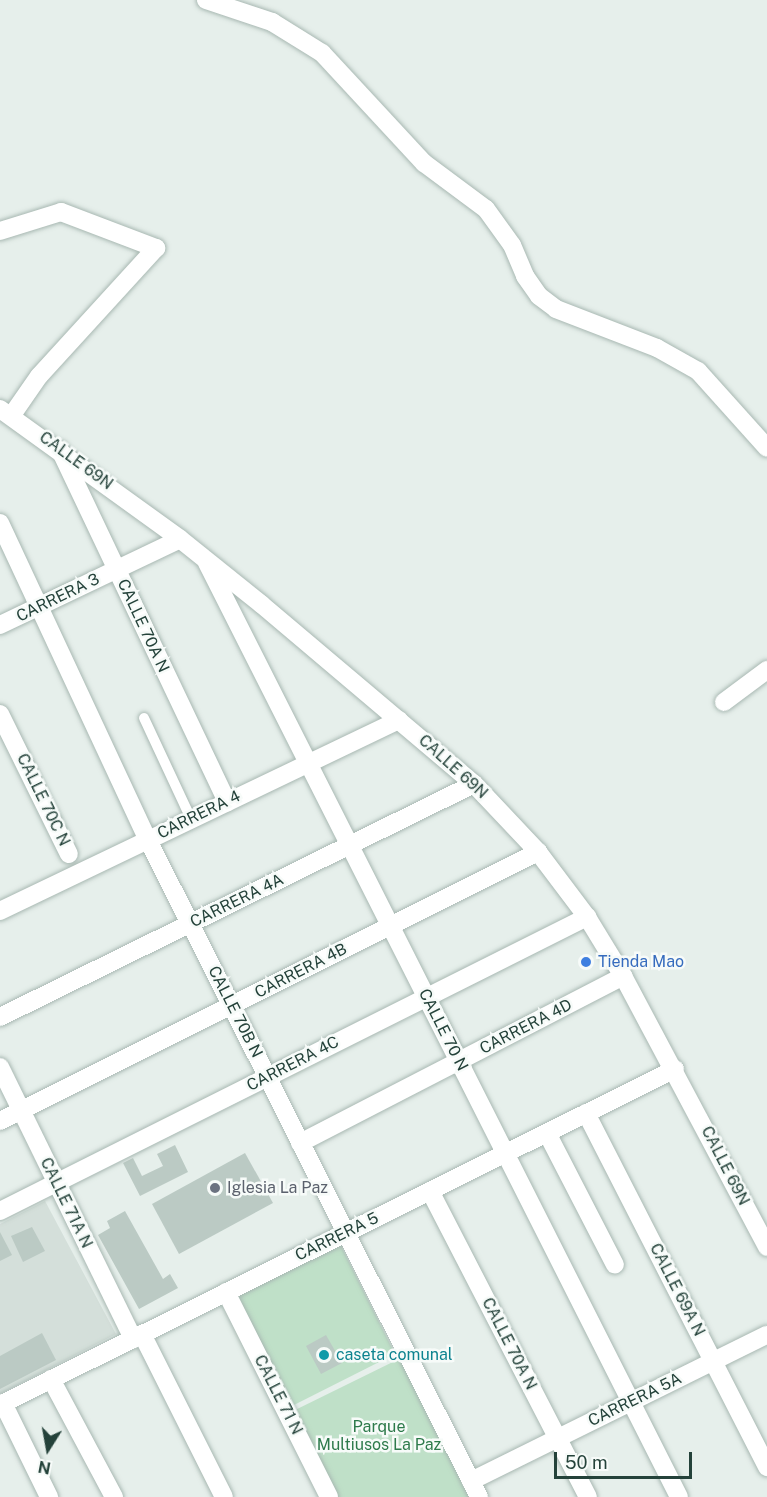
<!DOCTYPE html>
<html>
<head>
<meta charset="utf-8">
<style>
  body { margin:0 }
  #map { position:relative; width:767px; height:1497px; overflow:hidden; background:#e6efeb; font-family:"Public Sans",sans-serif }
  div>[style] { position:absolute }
  .built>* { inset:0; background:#d4dfda }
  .green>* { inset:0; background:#bfe0c8 }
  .building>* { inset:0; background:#bbcac4 }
  .roads { filter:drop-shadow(0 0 2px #a8b8b2) drop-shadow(0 0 2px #a8b8b2) }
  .lane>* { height:10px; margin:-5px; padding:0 5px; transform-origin:5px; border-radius:5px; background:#fff }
  .street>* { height:18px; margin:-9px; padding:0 9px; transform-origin:9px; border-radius:9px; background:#fff }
  .secondary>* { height:18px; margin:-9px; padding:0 9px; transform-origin:9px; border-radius:9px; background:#fff }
  .dots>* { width:16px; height:16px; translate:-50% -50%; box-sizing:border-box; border:3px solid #f7fbf9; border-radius:50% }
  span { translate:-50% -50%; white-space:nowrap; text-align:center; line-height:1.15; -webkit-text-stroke:5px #f7fbf9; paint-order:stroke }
  .street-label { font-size:16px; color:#24423a }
  .shop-label { font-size:16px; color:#366cbe }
  .left { translate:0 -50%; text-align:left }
  .worship-label { font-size:16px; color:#5b616d }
  .culture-label { font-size:16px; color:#0d838f }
  .park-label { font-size:16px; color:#2d7a4b }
  .north { position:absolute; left:18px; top:1419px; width:60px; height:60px; -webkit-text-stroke:4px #f7fbf9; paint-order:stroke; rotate:191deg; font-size:16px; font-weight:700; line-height:24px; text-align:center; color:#24423a }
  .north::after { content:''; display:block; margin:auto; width:21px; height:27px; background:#24423a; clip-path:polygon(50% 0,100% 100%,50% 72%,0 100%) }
  .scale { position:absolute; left:554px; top:1452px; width:138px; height:27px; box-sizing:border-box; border:3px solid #24423a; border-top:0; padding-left:8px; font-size:18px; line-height:21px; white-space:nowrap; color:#24423a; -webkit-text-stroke:4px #f7fbf9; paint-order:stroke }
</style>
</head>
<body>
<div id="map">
  <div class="built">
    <i style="clip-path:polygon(45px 1201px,116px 1334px,0 1394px,0 1224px)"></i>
  </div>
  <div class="green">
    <i style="clip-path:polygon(339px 1242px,395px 1354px,290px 1407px,235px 1293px)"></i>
    <i style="clip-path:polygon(407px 1355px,479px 1497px,329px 1497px,287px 1414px)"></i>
  </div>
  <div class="building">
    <i style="clip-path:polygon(175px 1145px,188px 1172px,140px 1196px,123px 1163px,133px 1158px,142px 1176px,163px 1166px,157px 1154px)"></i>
    <i style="clip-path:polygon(245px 1153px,273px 1203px,179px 1254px,152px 1204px)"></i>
    <i style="clip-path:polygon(125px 1211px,163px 1279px,170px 1274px,178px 1288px,139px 1309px,98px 1235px,110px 1228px,107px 1221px)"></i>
    <i style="clip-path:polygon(32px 1227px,45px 1251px,23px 1262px,11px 1236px)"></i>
    <i style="clip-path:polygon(0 1232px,12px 1255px,0 1261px)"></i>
    <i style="clip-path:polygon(42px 1333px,56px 1360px,0 1389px,0 1356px)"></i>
    <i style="clip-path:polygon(326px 1335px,342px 1363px,321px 1374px,306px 1346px)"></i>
  </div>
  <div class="roads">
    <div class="lane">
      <i style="left:144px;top:718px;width:111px;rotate:65deg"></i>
    </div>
    <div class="street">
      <i style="left:206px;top:0;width:70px;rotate:18.4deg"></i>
      <i style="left:272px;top:22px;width:59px;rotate:31.8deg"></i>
      <i style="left:322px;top:53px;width:150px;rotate:47.2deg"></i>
      <i style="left:424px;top:163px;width:77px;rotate:36.6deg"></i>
      <i style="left:486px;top:209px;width:44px;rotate:54.2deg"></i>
      <i style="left:512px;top:245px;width:34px;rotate:67deg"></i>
      <i style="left:525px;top:276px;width:24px;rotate:55deg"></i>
      <i style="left:539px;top:296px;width:21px;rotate:37deg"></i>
      <i style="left:556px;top:309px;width:108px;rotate:21.1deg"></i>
      <i style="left:657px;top:348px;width:47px;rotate:29.3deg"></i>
      <i style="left:698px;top:371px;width:103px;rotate:48.1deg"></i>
      <i style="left:0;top:231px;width:64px;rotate:-17.3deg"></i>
      <i style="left:61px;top:212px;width:102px;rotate:20.8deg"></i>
      <i style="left:156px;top:248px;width:173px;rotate:132.4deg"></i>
      <i style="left:39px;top:376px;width:47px;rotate:124.7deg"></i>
      <i style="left:60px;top:450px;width:390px;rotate:64.6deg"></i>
      <i style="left:0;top:523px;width:350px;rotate:65deg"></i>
      <i style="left:148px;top:840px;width:164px;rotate:154.4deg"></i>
      <i style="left:207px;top:563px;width:1046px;rotate:63.19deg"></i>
      <i style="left:0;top:625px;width:199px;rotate:-25.5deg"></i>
      <i style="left:724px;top:702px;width:54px;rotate:-36.7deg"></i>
      <i style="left:0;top:714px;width:156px;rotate:63.8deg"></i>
      <i style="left:0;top:1017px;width:528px;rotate:-26.18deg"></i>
      <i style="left:0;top:1067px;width:303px;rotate:63.9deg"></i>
      <i style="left:586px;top:1113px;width:398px;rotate:62.9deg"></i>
      <i style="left:0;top:1121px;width:602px;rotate:-26.57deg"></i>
      <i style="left:547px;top:1133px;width:148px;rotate:62.7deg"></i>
      <i style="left:300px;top:1143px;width:364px;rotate:-27.3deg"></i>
      <i style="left:430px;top:1191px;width:344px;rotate:62.7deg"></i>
      <i style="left:0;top:1211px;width:657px;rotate:-26.6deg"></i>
      <i style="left:226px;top:1292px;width:229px;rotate:63.3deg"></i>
      <i style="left:142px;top:1334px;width:182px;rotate:63.3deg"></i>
      <i style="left:51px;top:1379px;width:134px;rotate:61.9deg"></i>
      <i style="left:3px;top:1403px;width:105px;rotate:63.9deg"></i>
      <i style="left:0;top:1405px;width:754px;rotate:-26.46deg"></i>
      <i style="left:471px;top:1481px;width:330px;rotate:-26.3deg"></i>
    </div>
    <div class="secondary">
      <i style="left:0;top:409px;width:222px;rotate:35.8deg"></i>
      <i style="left:180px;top:539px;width:104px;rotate:38.7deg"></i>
      <i style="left:261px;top:604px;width:279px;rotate:40.2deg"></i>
      <i style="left:474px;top:784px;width:93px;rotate:46.7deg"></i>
      <i style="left:538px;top:852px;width:81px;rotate:53deg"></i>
      <i style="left:587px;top:917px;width:69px;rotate:58.6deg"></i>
      <i style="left:623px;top:976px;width:307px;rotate:62deg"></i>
      <i style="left:399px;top:720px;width:278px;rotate:154.4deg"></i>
      <i style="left:148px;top:840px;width:736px;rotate:63.26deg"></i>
    </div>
  </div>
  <div class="dots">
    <i style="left:586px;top:962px;background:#3f7fe0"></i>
    <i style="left:215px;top:1188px;background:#6b7280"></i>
    <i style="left:324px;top:1355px;background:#0f9aa8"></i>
  </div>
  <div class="street-label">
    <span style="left:76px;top:461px;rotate:36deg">CALLE 69N</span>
    <span style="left:58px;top:598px;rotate:-26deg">CARRERA 3</span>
    <span style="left:143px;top:626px;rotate:65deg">CALLE 70A N</span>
    <span style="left:453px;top:767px;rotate:42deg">CALLE 69N</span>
    <span style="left:43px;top:800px;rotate:64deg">CALLE 70C N</span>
    <span style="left:199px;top:815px;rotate:-26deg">CARRERA 4</span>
    <span style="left:237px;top:901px;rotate:-26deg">CARRERA 4A</span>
    <span style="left:301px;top:971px;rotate:-27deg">CARRERA 4B</span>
    <span style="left:235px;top:1012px;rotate:63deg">CALLE 70B N</span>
    <span style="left:526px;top:1027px;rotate:-27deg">CARRERA 4D</span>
    <span style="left:443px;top:1030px;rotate:63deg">CALLE 70 N</span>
    <span style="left:293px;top:1064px;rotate:-27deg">CARRERA 4C</span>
    <span style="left:725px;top:1166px;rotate:63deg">CALLE 69N</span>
    <span style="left:66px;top:1203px;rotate:64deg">CALLE 71A N</span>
    <span style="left:337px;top:1237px;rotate:-26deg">CARRERA 5</span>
    <span style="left:677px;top:1290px;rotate:63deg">CALLE 69A N</span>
    <span style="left:509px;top:1344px;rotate:63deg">CALLE 70A N</span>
    <span style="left:278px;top:1395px;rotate:63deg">CALLE 71 N</span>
    <span style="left:635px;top:1400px;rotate:-26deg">CARRERA 5A</span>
  </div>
  <div class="shop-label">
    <span class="left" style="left:598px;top:962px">Tienda Mao</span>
  </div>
  <div class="worship-label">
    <span class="left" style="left:227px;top:1188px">Iglesia La Paz</span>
  </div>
  <div class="culture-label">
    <span class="left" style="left:336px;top:1355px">caseta comunal</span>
  </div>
  <div class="park-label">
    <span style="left:379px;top:1436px">Parque<br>Multiusos La Paz</span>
  </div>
  <div class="north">N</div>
  <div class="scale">50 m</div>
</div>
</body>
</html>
